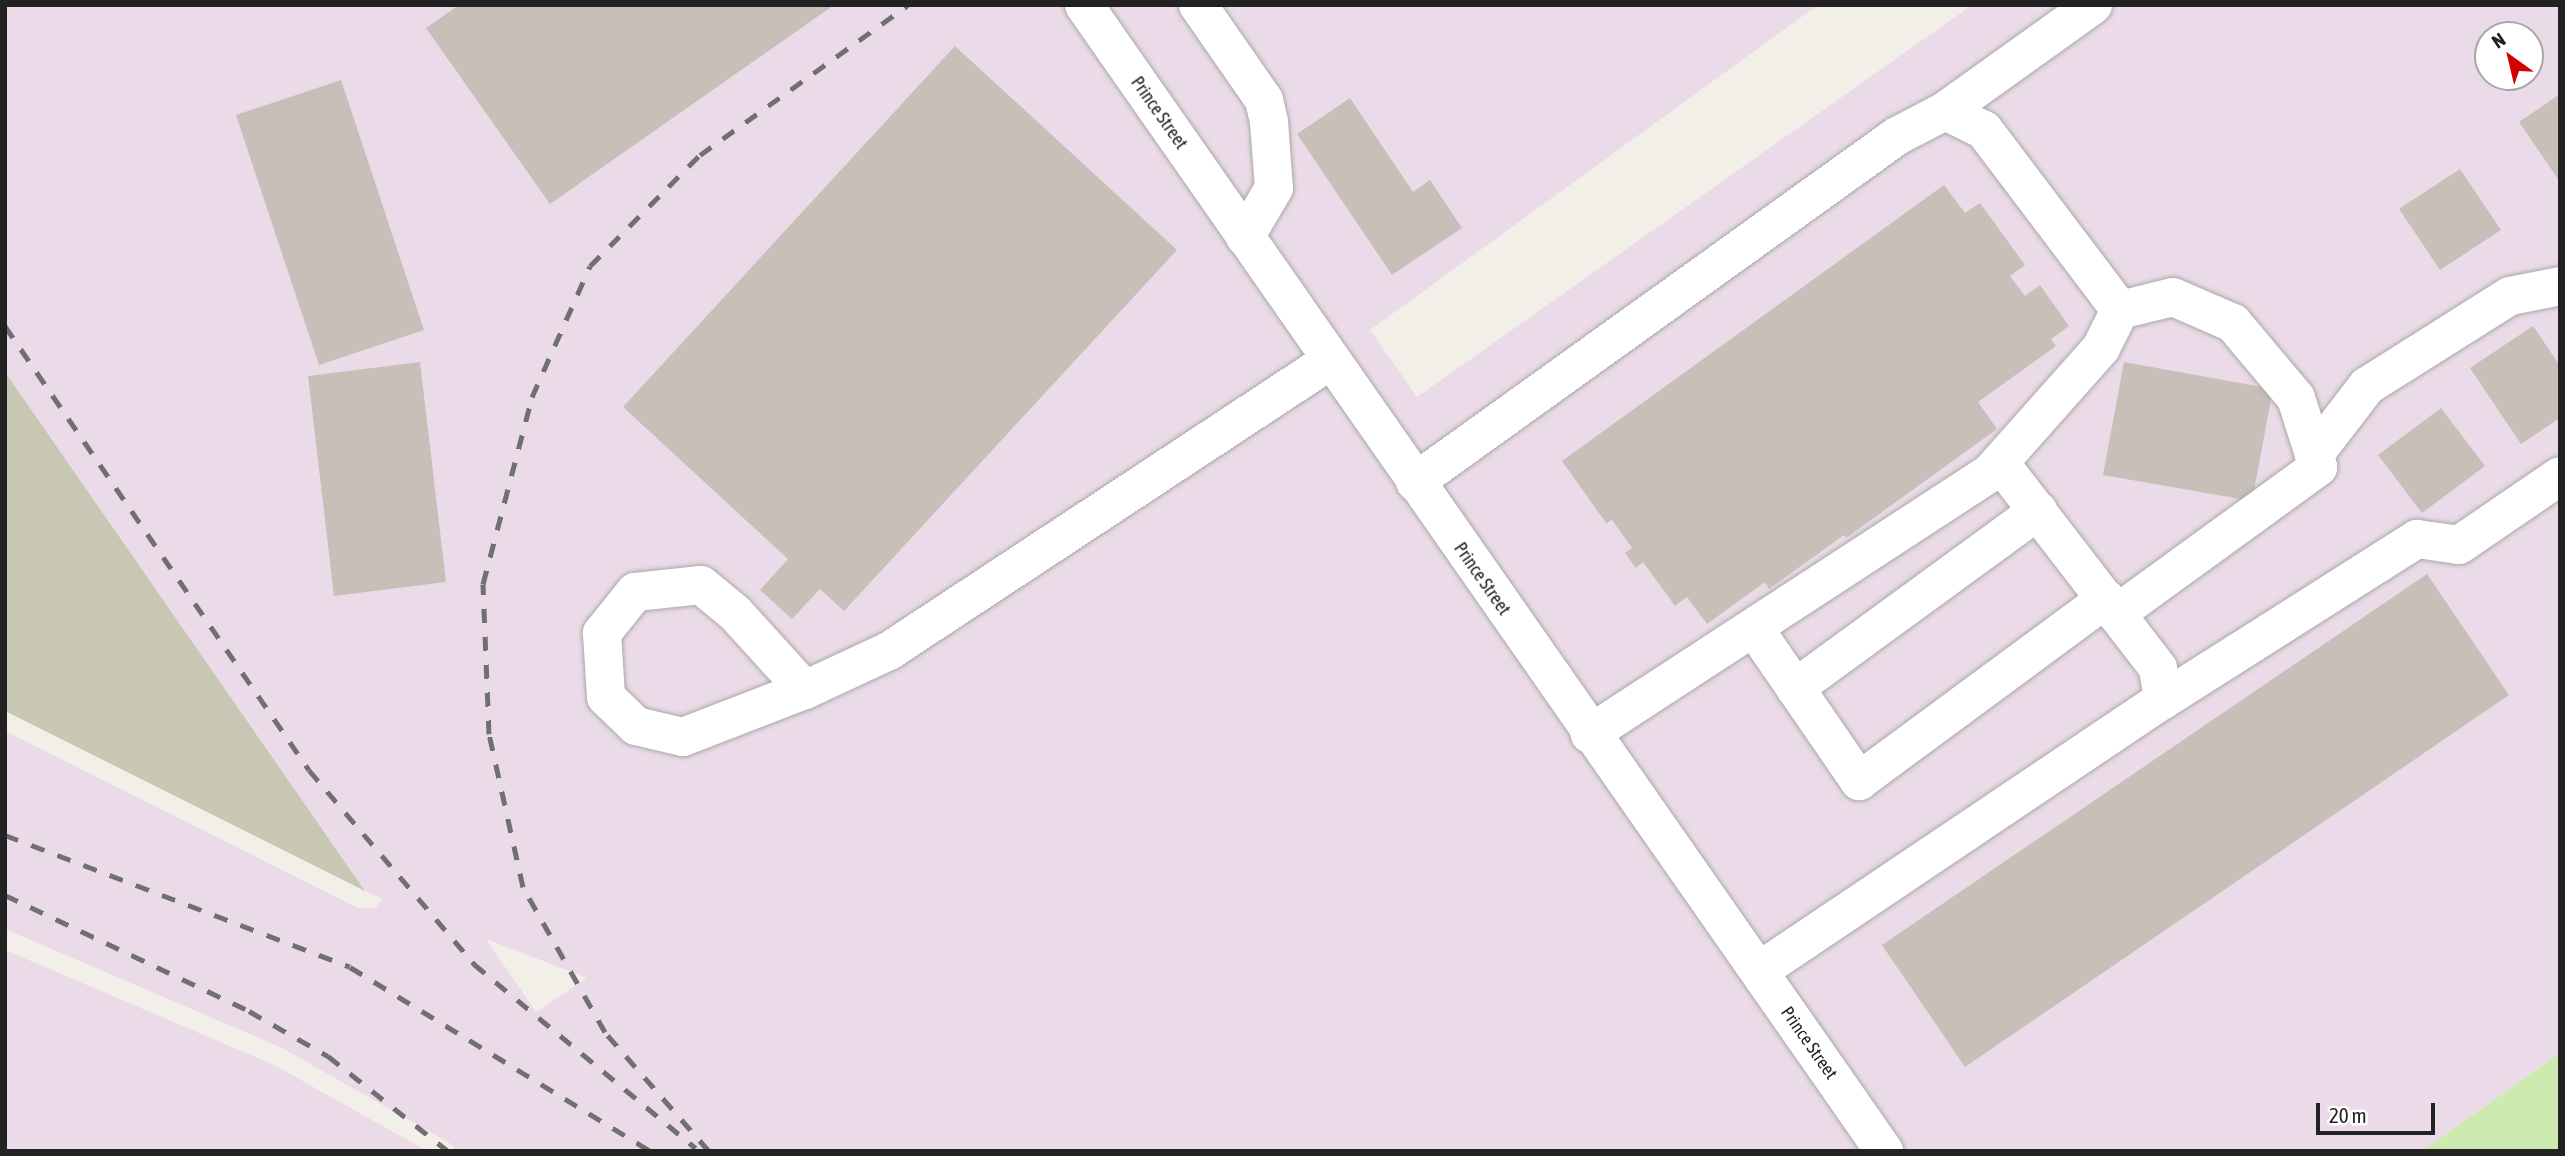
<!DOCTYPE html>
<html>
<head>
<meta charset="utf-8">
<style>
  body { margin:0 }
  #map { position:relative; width:2565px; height:1156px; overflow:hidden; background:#f2efe9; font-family:"Asap Condensed",sans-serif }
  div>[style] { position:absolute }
  .industrial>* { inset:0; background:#ebdbe8 }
  .construction>* { inset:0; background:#c7c7b4 }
  .grass>* { inset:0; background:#cdebb0 }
  .building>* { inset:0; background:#c7bfb8 }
  .roads { filter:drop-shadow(0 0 2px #a9a9a9) drop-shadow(0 0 2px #a9a9a9) }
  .minor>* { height:38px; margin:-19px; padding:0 19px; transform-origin:19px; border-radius:19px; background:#fff }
  .rail>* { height:5px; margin-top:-2.5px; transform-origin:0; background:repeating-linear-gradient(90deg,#707070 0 14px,transparent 0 28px) }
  span { translate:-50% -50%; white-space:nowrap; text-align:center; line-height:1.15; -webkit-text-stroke:6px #fff; paint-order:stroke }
  .street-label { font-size:18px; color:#222 }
  .frame { position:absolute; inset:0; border:7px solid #222; pointer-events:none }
  .north { position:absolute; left:2474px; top:21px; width:70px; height:70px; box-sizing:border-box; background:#fff; border:2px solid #a7a7a7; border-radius:50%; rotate:326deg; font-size:19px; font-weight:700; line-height:28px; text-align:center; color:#222 }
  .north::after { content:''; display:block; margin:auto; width:24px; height:32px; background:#d40000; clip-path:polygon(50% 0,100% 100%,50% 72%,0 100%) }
  .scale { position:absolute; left:2316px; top:1103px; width:119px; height:32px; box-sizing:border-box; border:4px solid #222; border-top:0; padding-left:9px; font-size:21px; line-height:24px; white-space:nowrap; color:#222; -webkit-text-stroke:5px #fff; paint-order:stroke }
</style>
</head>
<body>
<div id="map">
  <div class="industrial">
    <i style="clip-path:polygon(evenodd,5px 5px,1818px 5px,1370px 330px,1417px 397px,1972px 5px,2560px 5px,2560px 1053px,2422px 1151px,456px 1151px,451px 1144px,282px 1048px,5px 929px,5px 731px,358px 908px,375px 908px,383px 899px,365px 891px,5px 372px,5px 5px,2488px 35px,2530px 35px,2530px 77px,2488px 77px,2488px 35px,5px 5px,486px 939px,587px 978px,536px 1012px,486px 939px)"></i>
    <i style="clip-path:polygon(5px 950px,276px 1066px,427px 1151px,5px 1151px)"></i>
  </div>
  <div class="construction">
    <i style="clip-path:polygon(5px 372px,365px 891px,5px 711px)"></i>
  </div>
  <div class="grass">
    <i style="clip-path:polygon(2560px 1053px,2560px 1151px,2422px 1151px)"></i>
  </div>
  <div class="building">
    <i style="clip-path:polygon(459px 5px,834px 5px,550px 204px,426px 28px)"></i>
    <i style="clip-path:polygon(955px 46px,1177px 250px,844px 611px,820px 589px,792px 619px,760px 590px,788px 559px,623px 407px)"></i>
    <i style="clip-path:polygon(341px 80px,424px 330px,319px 365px,236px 115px)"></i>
    <i style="clip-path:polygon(2560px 94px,2560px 177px,2558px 179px,2519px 122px)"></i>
    <i style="clip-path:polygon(1350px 98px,1413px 192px,1430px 180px,1462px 228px,1392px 275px,1297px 134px)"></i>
    <i style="clip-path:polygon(2460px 169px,2501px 230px,2440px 270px,2399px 209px)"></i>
    <i style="clip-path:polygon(1944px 185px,1965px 213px,1980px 203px,2025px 265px,2010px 276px,2025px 296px,2040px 285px,2069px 326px,2051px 339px,2056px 346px,1978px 402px,1997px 429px,1846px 538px,1844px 535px,1769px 589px,1765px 582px,1707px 624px,1687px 597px,1675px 606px,1643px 562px,1636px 568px,1625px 553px,1632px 548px,1612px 520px,1606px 523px,1562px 461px)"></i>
    <i style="clip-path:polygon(2533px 326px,2560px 366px,2560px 418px,2521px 444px,2470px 368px)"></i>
    <i style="clip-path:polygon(420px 362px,446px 582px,334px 596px,308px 376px)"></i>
    <i style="clip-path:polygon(2124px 362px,2273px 389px,2252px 501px,2103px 475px)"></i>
    <i style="clip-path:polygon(2441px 408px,2485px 466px,2422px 513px,2378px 455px)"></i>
    <i style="clip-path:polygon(2427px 574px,2509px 695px,1965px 1067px,1882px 945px)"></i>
  </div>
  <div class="roads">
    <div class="minor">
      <i style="left:1084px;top:5px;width:1398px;rotate:55.08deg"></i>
      <i style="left:1198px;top:5px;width:116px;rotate:55.2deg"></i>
      <i style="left:1264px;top:100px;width:23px;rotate:77deg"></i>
      <i style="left:1269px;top:122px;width:66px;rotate:85.7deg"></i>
      <i style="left:1274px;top:188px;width:57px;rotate:120.6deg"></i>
      <i style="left:1945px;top:111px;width:182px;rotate:-35.6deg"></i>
      <i style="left:2314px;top:455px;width:87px;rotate:-52.5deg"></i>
      <i style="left:2367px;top:386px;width:169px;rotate:-32.2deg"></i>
      <i style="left:2510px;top:296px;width:51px;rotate:-11.3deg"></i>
      <i style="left:1415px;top:482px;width:593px;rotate:-35.67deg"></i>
      <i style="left:1897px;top:136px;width:54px;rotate:-27.5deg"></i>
      <i style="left:1945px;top:111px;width:43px;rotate:26deg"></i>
      <i style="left:1984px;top:130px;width:226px;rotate:52.9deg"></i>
      <i style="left:2120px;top:310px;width:42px;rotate:116.6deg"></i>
      <i style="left:2101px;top:348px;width:167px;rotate:131.6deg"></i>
      <i style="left:1990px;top:473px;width:478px;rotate:146.9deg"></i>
      <i style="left:2116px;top:614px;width:250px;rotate:-36deg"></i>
      <i style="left:2318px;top:467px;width:72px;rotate:-107.7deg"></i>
      <i style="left:2296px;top:398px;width:98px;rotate:-130deg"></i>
      <i style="left:2233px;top:323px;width:65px;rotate:-156.6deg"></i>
      <i style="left:2173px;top:297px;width:55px;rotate:166.2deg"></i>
      <i style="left:1754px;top:628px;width:186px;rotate:55.5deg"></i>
      <i style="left:1859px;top:781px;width:307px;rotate:-36.4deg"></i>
      <i style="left:1795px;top:688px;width:301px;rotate:-36.1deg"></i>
      <i style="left:805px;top:690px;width:104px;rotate:-132.3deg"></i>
      <i style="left:735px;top:613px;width:44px;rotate:-140.5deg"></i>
      <i style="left:701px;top:585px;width:66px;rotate:173.9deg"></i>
      <i style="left:635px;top:592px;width:53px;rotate:128.8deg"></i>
      <i style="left:602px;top:633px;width:64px;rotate:86.4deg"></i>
      <i style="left:606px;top:697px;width:42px;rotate:44deg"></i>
      <i style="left:636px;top:726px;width:48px;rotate:13.2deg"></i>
      <i style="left:683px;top:737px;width:131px;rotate:-21.1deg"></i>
      <i style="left:805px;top:690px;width:93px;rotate:-24.9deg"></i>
      <i style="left:889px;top:651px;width:529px;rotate:-33.36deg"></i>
      <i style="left:2163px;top:700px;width:301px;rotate:-32.4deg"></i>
      <i style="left:2417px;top:539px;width:42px;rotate:8.1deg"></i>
      <i style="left:2459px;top:545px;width:122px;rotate:-34.3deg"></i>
      <i style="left:1759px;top:971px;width:486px;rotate:-33.9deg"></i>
      <i style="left:2163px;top:700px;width:32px;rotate:-99deg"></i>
      <i style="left:2158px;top:668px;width:259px;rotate:-127.6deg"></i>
    </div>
  </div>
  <div class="rail">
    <i style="left:5px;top:326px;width:538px;rotate:55.6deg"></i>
    <i style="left:309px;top:770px;width:255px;rotate:49.6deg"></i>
    <i style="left:474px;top:964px;width:288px;rotate:39.7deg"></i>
    <i style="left:5px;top:835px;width:369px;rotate:20.9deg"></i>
    <i style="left:350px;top:967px;width:352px;rotate:31.5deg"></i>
    <i style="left:5px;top:895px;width:270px;rotate:25.4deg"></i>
    <i style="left:249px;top:1011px;width:91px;rotate:29.7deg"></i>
    <i style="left:328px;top:1056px;width:153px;rotate:38.4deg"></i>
    <i style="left:709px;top:1151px;width:158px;rotate:-131.2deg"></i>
    <i style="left:605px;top:1032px;width:167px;rotate:-119.5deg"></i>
    <i style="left:523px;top:887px;width:157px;rotate:-102.5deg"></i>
    <i style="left:489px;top:734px;width:150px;rotate:-92.3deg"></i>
    <i style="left:483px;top:584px;width:193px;rotate:-75.3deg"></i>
    <i style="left:532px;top:397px;width:143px;rotate:-66.1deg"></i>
    <i style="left:590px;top:266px;width:156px;rotate:-45.3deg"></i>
    <i style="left:700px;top:155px;width:256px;rotate:-35.8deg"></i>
  </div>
  <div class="street-label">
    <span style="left:1159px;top:113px;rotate:55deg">Prince Street</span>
    <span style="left:1482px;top:579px;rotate:55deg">Prince Street</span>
    <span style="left:1809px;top:1043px;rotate:55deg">Prince Street</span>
  </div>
  <div class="frame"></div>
  <div class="north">N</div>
  <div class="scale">20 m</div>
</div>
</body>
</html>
